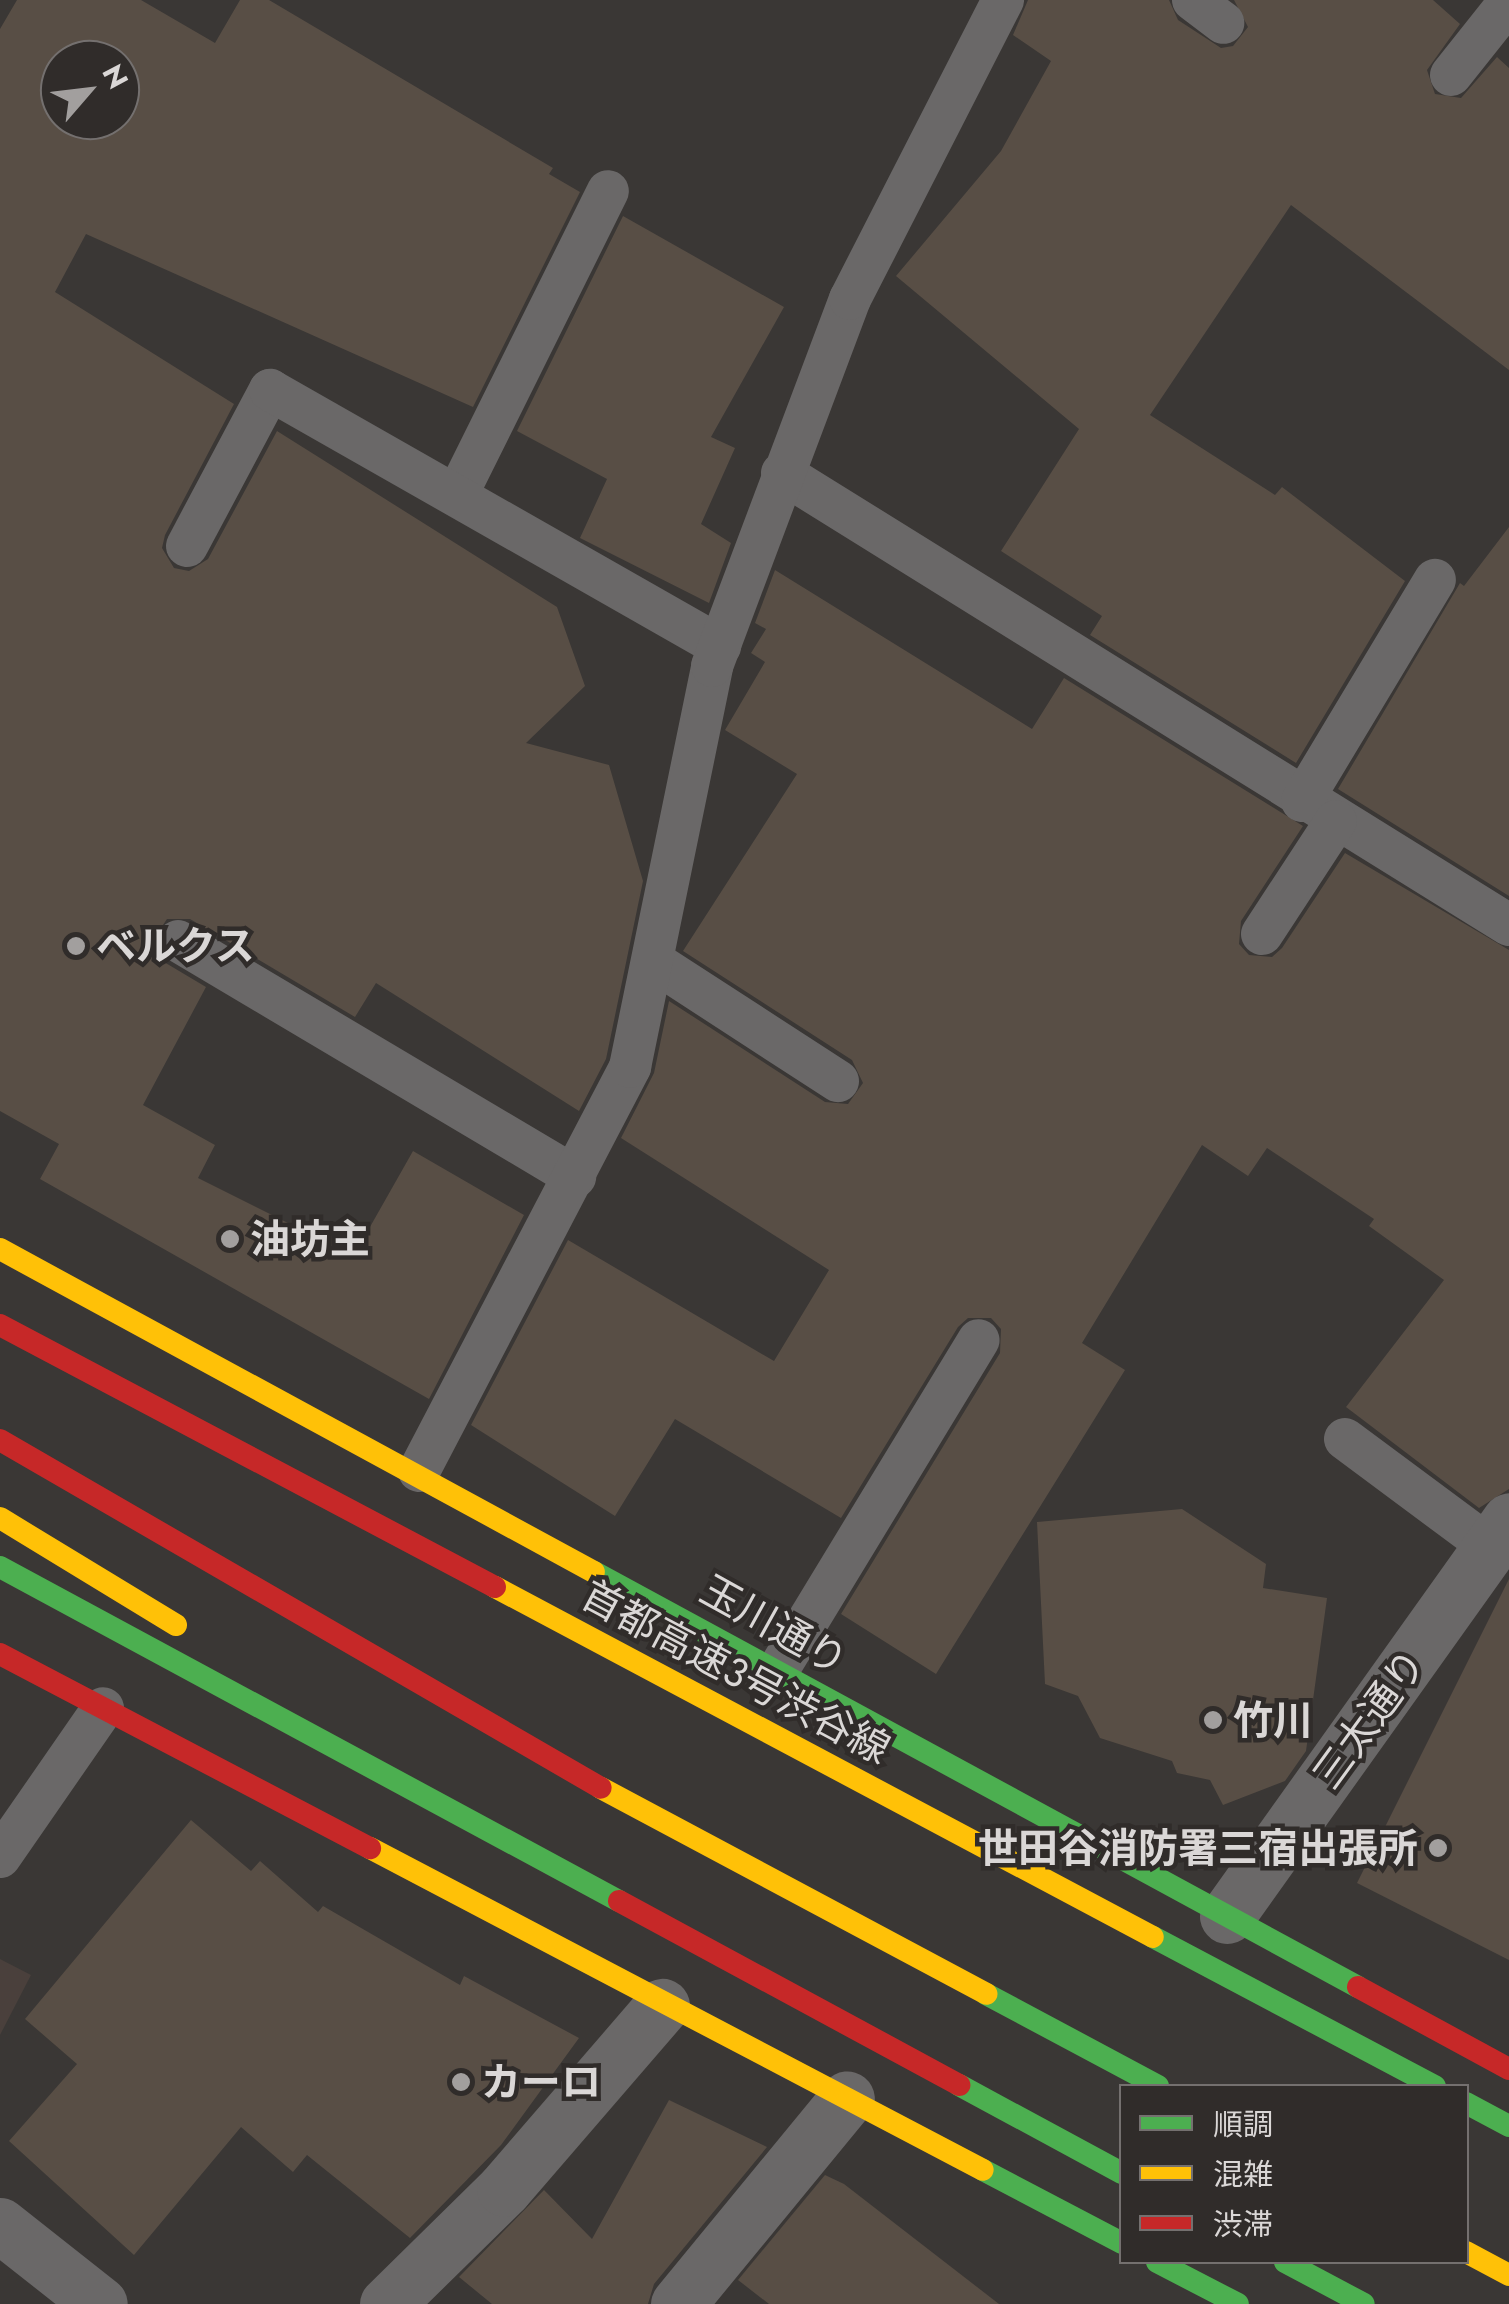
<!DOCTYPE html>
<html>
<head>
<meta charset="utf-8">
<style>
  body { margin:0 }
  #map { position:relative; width:1509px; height:2304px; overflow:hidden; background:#3a3735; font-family:Jost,"Noto Sans JP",sans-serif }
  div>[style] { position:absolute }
  .built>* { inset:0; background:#4a403c }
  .building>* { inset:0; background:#584e45 }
  .lane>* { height:42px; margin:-21px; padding:0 21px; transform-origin:21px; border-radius:21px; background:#6a6868 }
  .street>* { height:55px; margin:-27.5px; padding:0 27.5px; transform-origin:27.5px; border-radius:27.5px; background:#6a6868 }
  .fast>* { height:22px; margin:-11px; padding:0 11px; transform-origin:11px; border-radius:11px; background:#4caf50 }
  .slow>* { height:22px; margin:-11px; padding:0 11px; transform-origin:11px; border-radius:11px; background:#ffc107 }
  .jam>* { height:22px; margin:-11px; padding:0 11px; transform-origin:11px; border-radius:11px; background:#c62828 }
  .dots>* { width:28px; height:28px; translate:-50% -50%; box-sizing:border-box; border:5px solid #302c2a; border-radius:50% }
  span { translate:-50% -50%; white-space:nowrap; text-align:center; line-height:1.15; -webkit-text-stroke:9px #302c2a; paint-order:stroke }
  .poi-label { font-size:40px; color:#dad7d6; font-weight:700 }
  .left { translate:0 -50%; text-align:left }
  .right { translate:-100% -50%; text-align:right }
  .street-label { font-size:40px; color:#dad7d6 }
  .legend { position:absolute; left:1119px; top:2084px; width:350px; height:180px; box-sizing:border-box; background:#302c2a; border:2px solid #74706f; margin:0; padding:12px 18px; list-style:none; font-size:30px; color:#dad7d6 }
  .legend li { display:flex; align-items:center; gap:20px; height:50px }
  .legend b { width:50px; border:2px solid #74706f }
  .north { position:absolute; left:40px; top:40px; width:100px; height:100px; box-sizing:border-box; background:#302c2a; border:2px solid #74706f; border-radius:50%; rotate:62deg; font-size:28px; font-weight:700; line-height:40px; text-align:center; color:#dad7d6 }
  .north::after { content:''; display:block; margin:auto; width:35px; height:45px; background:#a29f9e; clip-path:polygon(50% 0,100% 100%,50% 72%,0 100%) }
</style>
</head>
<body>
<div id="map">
  <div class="built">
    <i style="clip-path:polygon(0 1959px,31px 1975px,0 2035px)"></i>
  </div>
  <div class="building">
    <i style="clip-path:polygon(evenodd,17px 0,141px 0,215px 43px,240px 0,269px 0,553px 168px,549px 174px,580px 192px,473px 407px,86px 234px,55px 292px,234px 404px,165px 535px,162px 548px,174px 568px,189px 571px,208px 559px,277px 431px,557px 607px,585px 686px,526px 743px,609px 765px,643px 881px,606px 1059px,579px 1111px,376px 983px,355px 1017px,190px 919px,167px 919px,153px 940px,164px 962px,206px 987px,143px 1105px,215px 1145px,198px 1178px,324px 1241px,333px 1222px,362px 1241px,413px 1151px,524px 1215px,429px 1399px,40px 1179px,59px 1144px,0 1111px,0 29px,17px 0,60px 60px,120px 60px,120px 120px,60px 120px,60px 60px)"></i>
    <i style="clip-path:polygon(1028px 0,1169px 0,1178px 20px,1221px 48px,1233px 46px,1248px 27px,1234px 0,1433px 0,1460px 24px,1427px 70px,1435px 94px,1461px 98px,1497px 57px,1509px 68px,1509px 370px,1291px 205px,1150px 415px,1275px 495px,1282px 487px,1405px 581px,1296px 763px,1090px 635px,1102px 616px,1001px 551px,1079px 429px,896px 276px,1001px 151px,1051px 61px,1013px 35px)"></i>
    <i style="clip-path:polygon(623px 216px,784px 307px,711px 437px,735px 448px,701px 524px,731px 543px,709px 603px,580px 538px,607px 479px,517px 431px)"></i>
    <i style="clip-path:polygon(1509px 527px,1509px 896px,1338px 789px,1460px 583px,1464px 586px)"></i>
    <i style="clip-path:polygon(775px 570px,1032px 729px,1064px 678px,1303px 826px,1241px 921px,1239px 944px,1249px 955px,1272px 957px,1282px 948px,1345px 853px,1509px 950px,1509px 1489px,1479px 1508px,1346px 1407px,1444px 1280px,1369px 1226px,1374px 1219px,1267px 1148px,1248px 1176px,1202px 1145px,1082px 1343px,1125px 1370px,936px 1674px,841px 1614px,1000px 1353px,1001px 1329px,991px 1318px,968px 1318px,958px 1327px,841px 1518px,675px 1419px,615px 1516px,471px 1425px,568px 1240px,774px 1361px,829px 1270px,621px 1138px,654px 1073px,669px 1001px,825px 1102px,848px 1104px,863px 1083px,852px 1060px,683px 951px,797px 774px,725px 730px,765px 662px,751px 653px,766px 629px,755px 623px)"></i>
    <i style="clip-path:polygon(1182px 1509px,1266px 1564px,1263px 1588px,1327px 1598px,1306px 1751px,1285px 1781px,1223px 1805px,1210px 1780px,1177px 1773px,1172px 1761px,1100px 1738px,1078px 1696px,1045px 1684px,1037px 1522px)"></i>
    <i style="clip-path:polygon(1509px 1579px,1509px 1960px,1357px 1883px)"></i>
    <i style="clip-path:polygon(191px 1820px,251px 1871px,260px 1861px,318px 1912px,323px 1906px,460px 1985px,464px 1976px,579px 2038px,501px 2145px,410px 2238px,307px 2155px,293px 2172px,241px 2127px,134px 2255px,9px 2141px,77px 2064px,25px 2019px)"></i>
    <i style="clip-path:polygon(669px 2100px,767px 2147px,654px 2284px,648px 2304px,492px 2304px,459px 2277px,544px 2190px,592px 2239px)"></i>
    <i style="clip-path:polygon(825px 2175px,844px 2184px,999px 2304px,769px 2304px,738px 2280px)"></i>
  </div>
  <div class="lane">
    <i style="left:1193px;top:0;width:38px;rotate:37deg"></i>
    <i style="left:1451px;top:75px;width:93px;rotate:-51.5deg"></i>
    <i style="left:782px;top:473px;width:856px;rotate:31.87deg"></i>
    <i style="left:458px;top:493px;width:337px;rotate:-63.6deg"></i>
    <i style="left:187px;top:546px;width:177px;rotate:-62deg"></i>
    <i style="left:270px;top:390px;width:518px;rotate:29.64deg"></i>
    <i style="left:1302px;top:801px;width:258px;rotate:-59deg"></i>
    <i style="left:1262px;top:934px;width:135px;rotate:-56.8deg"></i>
    <i style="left:178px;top:941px;width:462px;rotate:30.7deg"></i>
    <i style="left:656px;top:963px;width:217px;rotate:33deg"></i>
    <i style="left:1345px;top:1439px;width:179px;rotate:36.6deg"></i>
    <i style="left:419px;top:1471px;width:456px;rotate:-62.4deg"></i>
    <i style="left:630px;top:1067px;width:409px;rotate:-78.4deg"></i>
    <i style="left:712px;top:666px;width:392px;rotate:-69.4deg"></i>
    <i style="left:850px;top:299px;width:336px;rotate:-62.9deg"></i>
    <i style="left:778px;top:1670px;width:386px;rotate:-58.7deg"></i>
    <i style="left:0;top:1857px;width:181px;rotate:-55.3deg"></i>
  </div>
  <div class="street">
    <i style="left:1227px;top:1916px;width:486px;rotate:-54.5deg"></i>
    <i style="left:0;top:2225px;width:127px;rotate:38.3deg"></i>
    <i style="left:387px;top:2304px;width:164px;rotate:-44.5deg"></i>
    <i style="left:504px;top:2189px;width:242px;rotate:-49.2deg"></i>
    <i style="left:678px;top:2304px;width:266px;rotate:-50.6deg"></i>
  </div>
  <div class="fast">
    <i style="left:0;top:1567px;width:703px;rotate:28.35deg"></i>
    <i style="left:594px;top:1572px;width:869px;rotate:28.51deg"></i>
    <i style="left:1153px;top:1937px;width:319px;rotate:27.9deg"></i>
    <i style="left:986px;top:1994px;width:195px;rotate:28.1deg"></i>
    <i style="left:959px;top:2085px;width:185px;rotate:28.4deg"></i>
    <i style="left:1466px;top:2103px;width:49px;rotate:28.1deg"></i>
    <i style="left:983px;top:2170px;width:157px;rotate:27.7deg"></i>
    <i style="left:1157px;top:2262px;width:91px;rotate:27.4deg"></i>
    <i style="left:1285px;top:2262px;width:89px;rotate:28deg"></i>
  </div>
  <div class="slow">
    <i style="left:0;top:1249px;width:676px;rotate:28.54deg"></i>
    <i style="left:0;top:1518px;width:206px;rotate:31.3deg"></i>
    <i style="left:495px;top:1587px;width:745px;rotate:28.01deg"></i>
    <i style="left:601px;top:1788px;width:437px;rotate:28.1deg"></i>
    <i style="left:370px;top:1848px;width:692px;rotate:27.71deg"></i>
    <i style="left:1466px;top:2252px;width:49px;rotate:28.1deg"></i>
  </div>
  <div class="jam">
    <i style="left:0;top:1325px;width:560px;rotate:27.89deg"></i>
    <i style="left:0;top:1440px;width:694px;rotate:30.07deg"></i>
    <i style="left:0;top:1654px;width:418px;rotate:27.7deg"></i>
    <i style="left:619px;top:1901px;width:387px;rotate:28.4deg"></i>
    <i style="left:1358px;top:1987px;width:172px;rotate:28.5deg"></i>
  </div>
  <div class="dots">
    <i style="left:76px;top:946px;background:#a29f9e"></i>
    <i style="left:230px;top:1239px;background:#a29f9e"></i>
    <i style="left:1213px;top:1720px;background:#a29f9e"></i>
    <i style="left:1438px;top:1848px;background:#a29f9e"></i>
    <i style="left:461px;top:2082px;background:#a29f9e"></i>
  </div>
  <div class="poi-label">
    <span class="left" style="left:96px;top:946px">ベルクス</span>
    <span class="left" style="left:250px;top:1239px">油坊主</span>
    <span class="left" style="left:1233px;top:1720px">竹川</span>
    <span class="right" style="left:1418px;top:1848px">世田谷消防署三宿出張所</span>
    <span class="left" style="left:481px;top:2082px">カーロ</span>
  </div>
  <div class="street-label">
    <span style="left:774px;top:1625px;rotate:29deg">玉川通り</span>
    <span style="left:736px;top:1672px;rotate:28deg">首都高速3号渋谷線</span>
    <span style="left:1369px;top:1719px;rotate:-54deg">三太通り</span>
  </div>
  <ul class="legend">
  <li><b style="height:12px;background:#4caf50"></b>順調</li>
  <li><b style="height:12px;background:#ffc107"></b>混雑</li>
  <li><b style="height:12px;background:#c62828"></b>渋滞</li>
  </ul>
  <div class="north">N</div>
</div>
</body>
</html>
